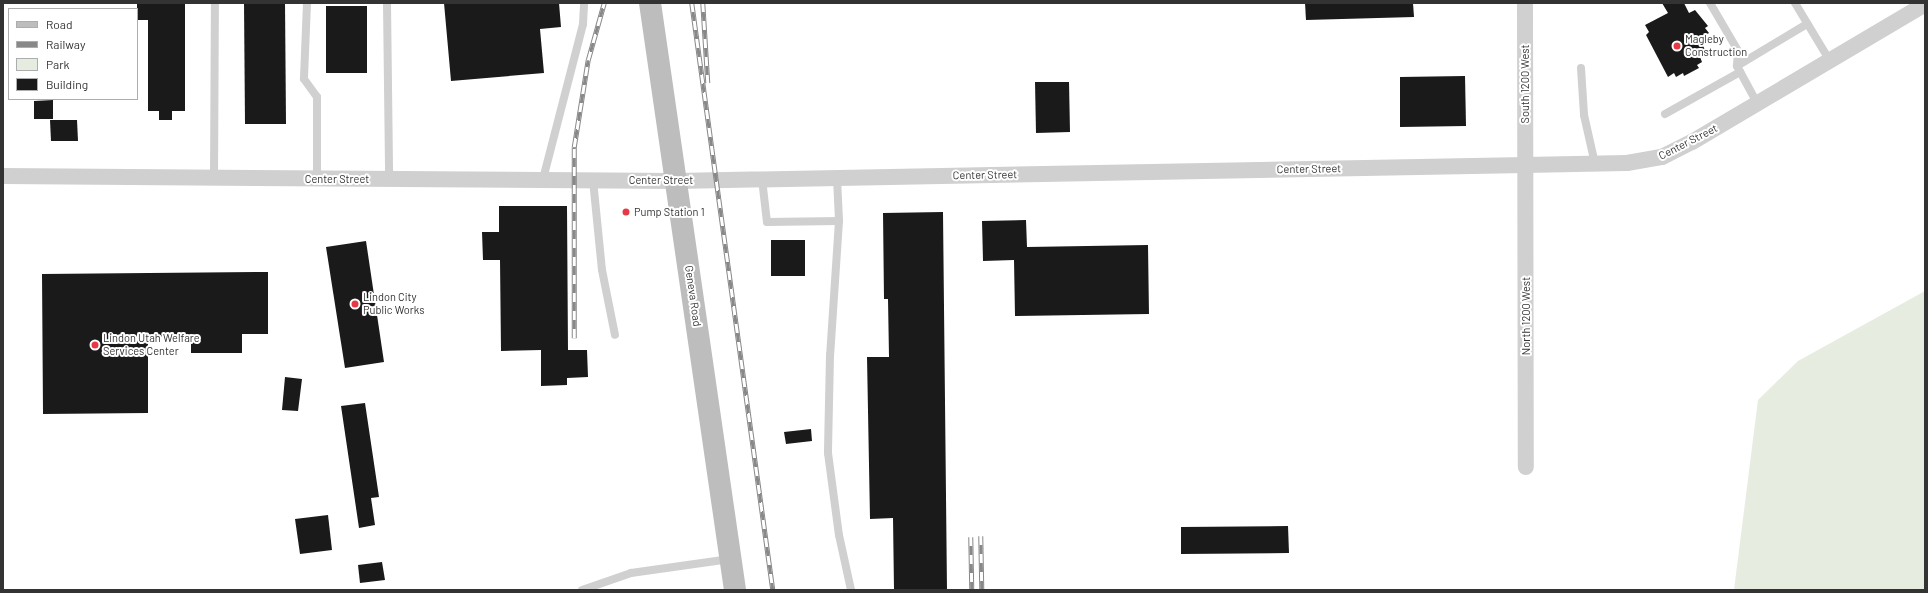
<!DOCTYPE html>
<html>
<head>
<meta charset="utf-8">
<style>
  body { margin:0 }
  #map { position:relative; width:1928px; height:593px; overflow:hidden; background:#fff; font-family:Barlow,sans-serif }
  div>[style] { position:absolute }
  .green>* { inset:0; background:#e6ecdf }
  .building>* { inset:0; background:#1a1a1a }
  .lane>* { height:8px; margin:-4px; padding:0 4px; transform-origin:4px; border-radius:4px; background:#d0d0d0 }
  .street>* { height:16px; margin:-8px; padding:0 8px; transform-origin:8px; border-radius:8px; background:#d0d0d0 }
  .secondary>* { height:22px; margin:-11px; padding:0 11px; transform-origin:11px; border-radius:11px; background:#bdbdbd }
  .rail>* { height:4.5px; margin-top:-2.25px; transform-origin:0; background:repeating-linear-gradient(90deg,#fff 0 9px,#888 0 18px); box-sizing:border-box; border-block:1px solid #888 }
  .dots>* { width:11px; height:11px; translate:-50% -50%; box-sizing:border-box; border:2px solid #fff; border-radius:50% }
  span { translate:-50% -50%; white-space:nowrap; text-align:center; line-height:1.15; -webkit-text-stroke:4px #fff; paint-order:stroke }
  .poi-label { font-size:11px; color:#333 }
  .left { translate:0 -50%; text-align:left }
  .street-label { font-size:11px; color:#333 }
  .frame { position:absolute; inset:0; border:4px solid #333; pointer-events:none }
  .legend { position:absolute; left:8px; top:8px; width:130px; height:92px; box-sizing:border-box; background:#fff; border:1px solid #adadad; margin:0; padding:5px 7px; list-style:none; font-size:12px; color:#333 }
  .legend li { display:flex; align-items:center; gap:8px; height:20px }
  .legend b { width:20px; border:1px solid #adadad }
</style>
</head>
<body>
<div id="map">
  <div class="green">
    <i style="clip-path:polygon(1925px 291px,1925px 590px,1734px 590px,1758px 400px,1798px 361px)"></i>
  </div>
  <div class="building">
    <i style="clip-path:polygon(137px 3px,185px 3px,185px 111px,172px 111px,172px 120px,159px 120px,159px 111px,148px 111px,148px 20px,137px 20px)"></i>
    <i style="clip-path:polygon(244px 3px,285px 3px,286px 124px,245px 124px)"></i>
    <i style="clip-path:polygon(444px 3px,559px 3px,561px 27px,540px 29px,544px 73px,451px 81px)"></i>
    <i style="clip-path:polygon(1305px 3px,1413px 3px,1414px 17px,1306px 20px)"></i>
    <i style="clip-path:polygon(1662px 3px,1684px 3px,1689px 13px,1695px 10px,1708px 26px,1705px 28px,1709px 33px,1699px 39px,1707px 53px,1700px 57px,1702px 62px,1697px 65px,1699px 68px,1684px 76px,1683px 73px,1676px 77px,1674px 73px,1668px 77px,1646px 35px,1649px 32px,1645px 25px,1668px 13px)"></i>
    <i style="clip-path:polygon(326px 6px,367px 6px,367px 73px,326px 73px)"></i>
    <i style="clip-path:polygon(1465px 76px,1466px 126px,1400px 127px,1400px 77px)"></i>
    <i style="clip-path:polygon(1035px 82px,1069px 82px,1070px 132px,1036px 133px)"></i>
    <i style="clip-path:polygon(53px 100px,53px 119px,34px 119px,34px 101px)"></i>
    <i style="clip-path:polygon(50px 120px,77px 120px,78px 141px,51px 141px)"></i>
    <i style="clip-path:polygon(499px 206px,567px 206px,568px 350px,587px 350px,588px 377px,567px 378px,567px 385px,541px 386px,541px 350px,501px 351px,500px 260px,483px 260px,482px 232px,499px 232px)"></i>
    <i style="clip-path:polygon(943px 212px,947px 590px,894px 590px,893px 518px,870px 519px,867px 357px,889px 357px,888px 299px,884px 299px,883px 213px)"></i>
    <i style="clip-path:polygon(1026px 220px,1027px 247px,1148px 245px,1149px 314px,1015px 316px,1014px 260px,983px 261px,982px 221px)"></i>
    <i style="clip-path:polygon(771px 240px,805px 240px,805px 276px,771px 276px)"></i>
    <i style="clip-path:polygon(366px 241px,384px 362px,345px 368px,326px 247px)"></i>
    <i style="clip-path:polygon(268px 272px,268px 334px,242px 334px,242px 353px,191px 353px,191px 336px,148px 337px,148px 413px,43px 414px,42px 274px)"></i>
    <i style="clip-path:polygon(285px 377px,302px 379px,298px 411px,282px 410px)"></i>
    <i style="clip-path:polygon(365px 403px,379px 497px,371px 498px,375px 525px,359px 528px,341px 406px)"></i>
    <i style="clip-path:polygon(811px 429px,812px 441px,786px 444px,784px 432px)"></i>
    <i style="clip-path:polygon(328px 515px,332px 550px,300px 554px,295px 519px)"></i>
    <i style="clip-path:polygon(1288px 526px,1289px 553px,1181px 554px,1181px 527px)"></i>
    <i style="clip-path:polygon(382px 562px,385px 580px,360px 583px,358px 565px)"></i>
  </div>
  <div class="lane">
    <i style="left:307px;top:3px;width:76px;rotate:92.3deg"></i>
    <i style="left:304px;top:79px;width:22px;rotate:54deg"></i>
    <i style="left:317px;top:97px;width:83px;rotate:90deg"></i>
    <i style="left:387px;top:3px;width:176px;rotate:89.3deg"></i>
    <i style="left:1710px;top:3px;width:56px;rotate:59.7deg"></i>
    <i style="left:1738px;top:51px;width:15px;rotate:94deg"></i>
    <i style="left:1737px;top:66px;width:42px;rotate:61.6deg"></i>
    <i style="left:1795px;top:3px;width:68px;rotate:58.9deg"></i>
    <i style="left:1737px;top:66px;width:82px;rotate:-31deg"></i>
    <i style="left:1581px;top:68px;width:47px;rotate:86.3deg"></i>
    <i style="left:1584px;top:115px;width:50px;rotate:77.3deg"></i>
    <i style="left:1665px;top:114px;width:86px;rotate:-29.2deg"></i>
    <i style="left:837px;top:178px;width:43px;rotate:87.3deg"></i>
    <i style="left:839px;top:221px;width:134px;rotate:93.8deg"></i>
    <i style="left:830px;top:355px;width:98px;rotate:91.2deg"></i>
    <i style="left:828px;top:453px;width:83px;rotate:82.4deg"></i>
    <i style="left:839px;top:535px;width:56px;rotate:77.7deg"></i>
    <i style="left:214px;top:179px;width:176px;rotate:-89.7deg"></i>
    <i style="left:543px;top:179px;width:160px;rotate:-75.5deg"></i>
    <i style="left:583px;top:24px;width:21px;rotate:-87deg"></i>
    <i style="left:762px;top:179px;width:43px;rotate:83.4deg"></i>
    <i style="left:767px;top:222px;width:72px;rotate:-0.8deg"></i>
    <i style="left:593px;top:180px;width:90px;rotate:84.3deg"></i>
    <i style="left:602px;top:270px;width:66px;rotate:78.7deg"></i>
    <i style="left:582px;top:590px;width:52px;rotate:-19.1deg"></i>
    <i style="left:631px;top:573px;width:100px;rotate:-8deg"></i>
  </div>
  <div class="street">
    <i style="left:1525px;top:3px;width:464px;rotate:89.9deg"></i>
    <i style="left:3px;top:176px;width:673px;rotate:0.43deg"></i>
    <i style="left:676px;top:181px;width:951px;rotate:-1.08deg"></i>
    <i style="left:1627px;top:163px;width:36px;rotate:-10deg"></i>
    <i style="left:1662px;top:157px;width:34px;rotate:-27deg"></i>
    <i style="left:1692px;top:142px;width:271px;rotate:-30.6deg"></i>
  </div>
  <div class="secondary">
    <i style="left:650px;top:3px;width:593px;rotate:81.76deg"></i>
  </div>
  <div class="rail">
    <i style="left:692px;top:3px;width:593px;rotate:82.14deg"></i>
    <i style="left:703px;top:3px;width:80px;rotate:86.4deg"></i>
    <i style="left:574px;top:338px;width:191px;rotate:-90deg"></i>
    <i style="left:574px;top:147px;width:88px;rotate:-80.9deg"></i>
    <i style="left:588px;top:60px;width:59px;rotate:-74.3deg"></i>
    <i style="left:981px;top:536px;width:54px;rotate:88.9deg"></i>
    <i style="left:971px;top:537px;width:53px;rotate:88.9deg"></i>
  </div>
  <div class="dots">
    <i style="left:1677px;top:46px;background:#e63946"></i>
    <i style="left:626px;top:212px;background:#e63946"></i>
    <i style="left:355px;top:304px;background:#e63946"></i>
    <i style="left:95px;top:345px;background:#e63946"></i>
  </div>
  <div class="poi-label">
    <span class="left" style="left:1685px;top:46px">Magleby<br>Construction</span>
    <span class="left" style="left:634px;top:212px">Pump Station 1</span>
    <span class="left" style="left:363px;top:304px">Lindon City<br>Public Works</span>
    <span class="left" style="left:103px;top:345px">Lindon Utah Welfare<br>Services Center</span>
  </div>
  <div class="street-label">
    <span style="left:1525px;top:84px;rotate:-90deg">South 1200 West</span>
    <span style="left:1688px;top:142px;rotate:-27deg">Center Street</span>
    <span style="left:1309px;top:169px;rotate:-1deg">Center Street</span>
    <span style="left:985px;top:175px;rotate:-1deg">Center Street</span>
    <span style="left:337px;top:179px">Center Street</span>
    <span style="left:661px;top:180px">Center Street</span>
    <span style="left:693px;top:296px;rotate:82deg">Geneva Road</span>
    <span style="left:1526px;top:316px;rotate:-90deg">North 1200 West</span>
  </div>
  <div class="frame"></div>
  <ul class="legend">
  <li><b style="height:5px;background:#bdbdbd"></b>Road</li>
  <li><b style="height:5px;background:#888"></b>Railway</li>
  <li><b style="height:11px;background:#e6ecdf"></b>Park</li>
  <li><b style="height:11px;background:#1a1a1a"></b>Building</li>
  </ul>
</div>
</body>
</html>
